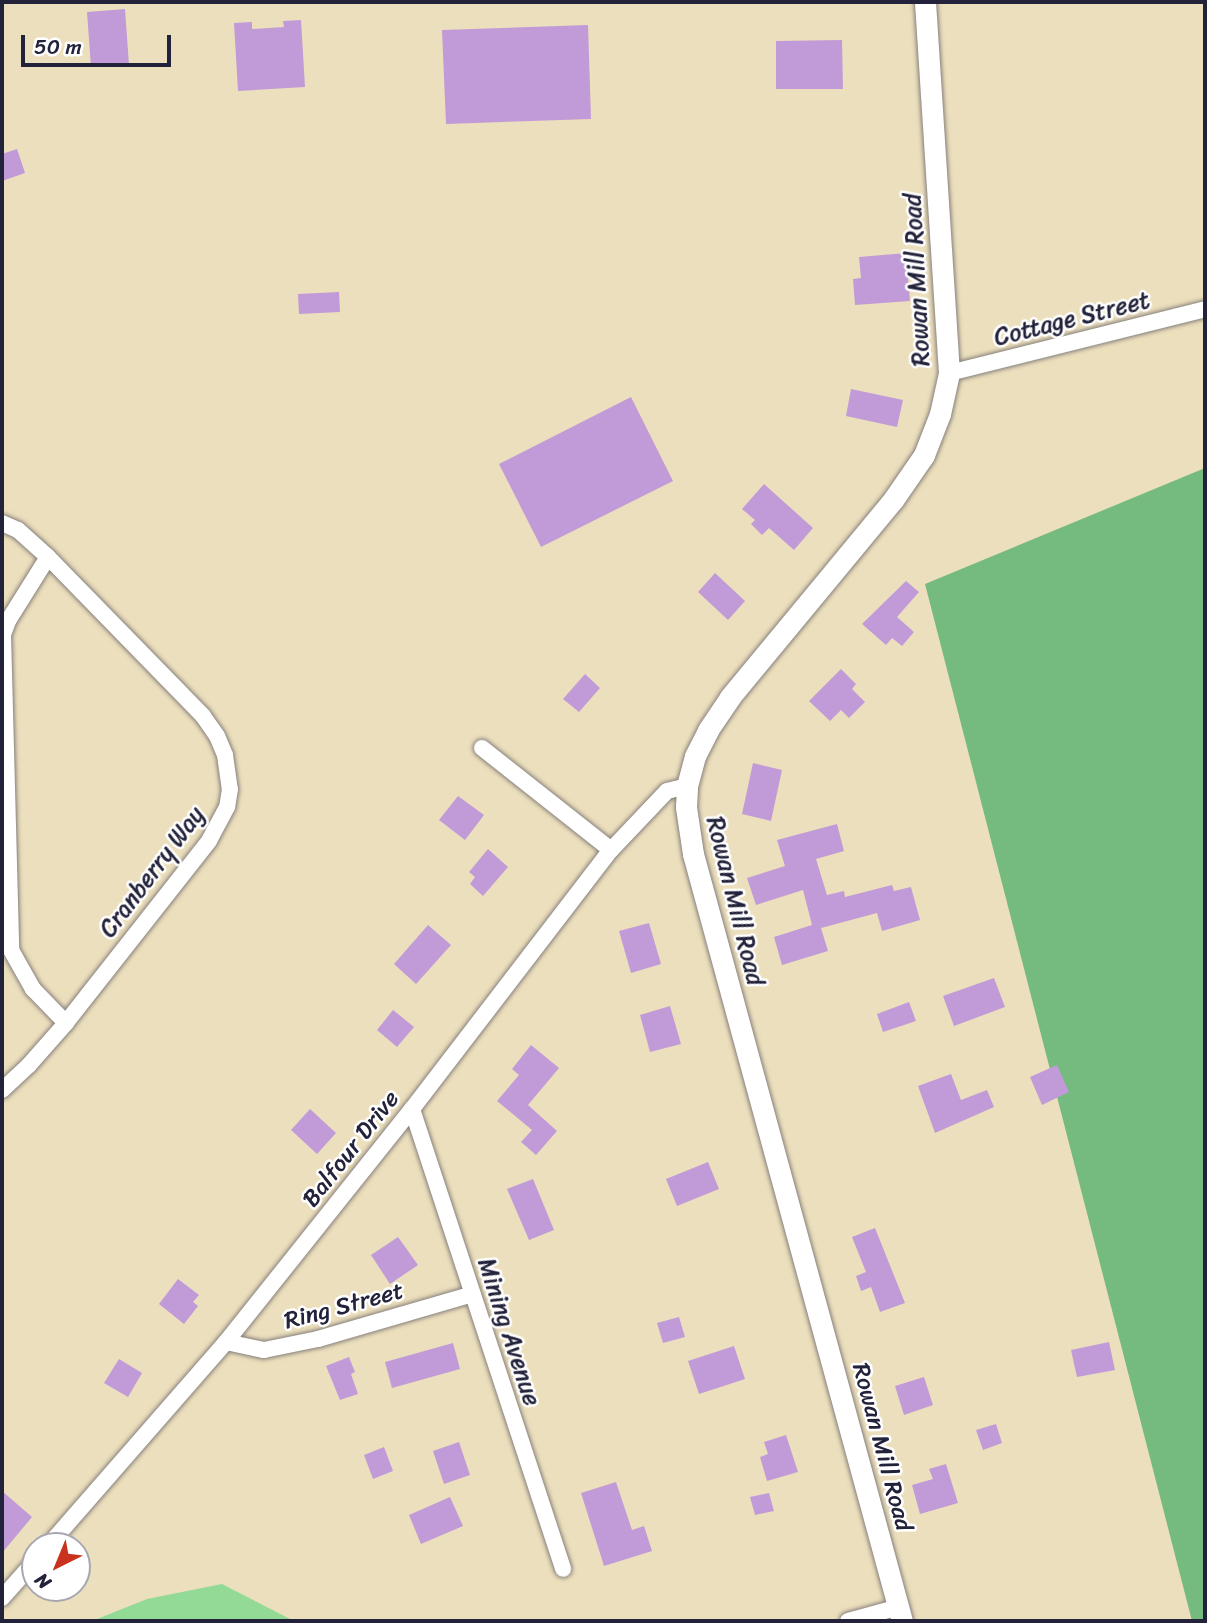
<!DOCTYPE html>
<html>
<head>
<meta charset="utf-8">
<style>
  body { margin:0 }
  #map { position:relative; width:1207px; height:1623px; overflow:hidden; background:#ecdfbd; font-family:Sriracha,sans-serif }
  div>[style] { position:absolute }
  .green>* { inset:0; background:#92da95 }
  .forest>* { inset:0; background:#75ba7e }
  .building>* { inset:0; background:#c19bd7 }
  .roads { filter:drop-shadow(0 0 2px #87807c) drop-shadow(0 0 2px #87807c) }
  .minor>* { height:16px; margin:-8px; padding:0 8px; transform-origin:8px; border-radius:8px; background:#fff }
  .tertiary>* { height:21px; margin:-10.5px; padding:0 10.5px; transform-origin:10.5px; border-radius:10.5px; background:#fff }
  span { translate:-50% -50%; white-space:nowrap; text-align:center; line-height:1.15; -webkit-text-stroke:5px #fff; paint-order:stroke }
  .street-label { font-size:24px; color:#22223b }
  .frame { position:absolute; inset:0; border:4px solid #22223b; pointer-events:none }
  .north { position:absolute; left:21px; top:1532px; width:70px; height:70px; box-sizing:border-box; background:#fff; border:2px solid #a7a7b1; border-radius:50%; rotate:223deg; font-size:19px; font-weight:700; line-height:28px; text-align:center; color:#22223b }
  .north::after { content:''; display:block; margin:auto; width:24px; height:32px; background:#c8321e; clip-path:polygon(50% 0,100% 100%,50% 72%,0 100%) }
  .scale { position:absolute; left:21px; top:35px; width:150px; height:32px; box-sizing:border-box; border:4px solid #22223b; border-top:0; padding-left:9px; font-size:21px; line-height:24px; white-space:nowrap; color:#22223b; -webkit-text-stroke:5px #fff; paint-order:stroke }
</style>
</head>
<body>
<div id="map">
  <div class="green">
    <i style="clip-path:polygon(222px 1584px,294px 1621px,92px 1621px,147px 1599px)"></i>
  </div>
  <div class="forest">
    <i style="clip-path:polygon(1205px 468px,1205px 1621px,1192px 1621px,925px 584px)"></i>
  </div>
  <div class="building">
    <i style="clip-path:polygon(125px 9px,129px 65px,91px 67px,87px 12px)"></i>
    <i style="clip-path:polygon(301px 20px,305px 87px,238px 91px,234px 23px,252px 22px,252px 29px,284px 27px,283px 21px)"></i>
    <i style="clip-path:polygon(588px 25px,591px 119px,446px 124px,442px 30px)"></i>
    <i style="clip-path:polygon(842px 40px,843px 89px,776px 89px,776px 41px)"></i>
    <i style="clip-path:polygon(17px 149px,25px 173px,2px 181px,2px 154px)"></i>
    <i style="clip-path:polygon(906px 253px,910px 301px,855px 305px,853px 279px,861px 278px,859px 257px)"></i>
    <i style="clip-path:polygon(339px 292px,340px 312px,299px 314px,298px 294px)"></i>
    <i style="clip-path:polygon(851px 389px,903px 400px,897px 427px,846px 416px)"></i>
    <i style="clip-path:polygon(631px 397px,673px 481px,541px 547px,499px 464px)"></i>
    <i style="clip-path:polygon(764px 484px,813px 528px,794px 550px,769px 528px,762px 535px,751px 524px,755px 520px,742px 509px)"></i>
    <i style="clip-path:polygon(715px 573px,745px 601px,728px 620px,698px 592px)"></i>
    <i style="clip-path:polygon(906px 581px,919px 592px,897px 617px,914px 632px,902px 646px,892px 638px,886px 645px,862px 624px)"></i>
    <i style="clip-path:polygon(841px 669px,856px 684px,852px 689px,865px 702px,849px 718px,841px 710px,830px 721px,809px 701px)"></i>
    <i style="clip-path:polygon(585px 674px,600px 688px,579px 712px,563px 699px)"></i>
    <i style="clip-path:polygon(753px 763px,782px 770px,771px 821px,742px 814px)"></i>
    <i style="clip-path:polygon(458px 796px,484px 815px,465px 840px,439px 820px)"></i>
    <i style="clip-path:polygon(837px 824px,844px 851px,816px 859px,827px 895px,844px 891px,845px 897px,892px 885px,894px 891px,911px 887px,920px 920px,882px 931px,877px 913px,821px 928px,828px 951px,782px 965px,774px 937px,812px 925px,803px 890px,756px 905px,747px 878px,785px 866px,777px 840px)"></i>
    <i style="clip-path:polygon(488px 849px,508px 867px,483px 896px,470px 884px,475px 877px,469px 872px)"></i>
    <i style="clip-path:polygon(649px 923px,661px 964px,631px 973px,619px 931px)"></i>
    <i style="clip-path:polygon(428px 925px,451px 945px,416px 984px,394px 964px)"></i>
    <i style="clip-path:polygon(994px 978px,1005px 1007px,954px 1026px,943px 996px)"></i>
    <i style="clip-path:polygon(909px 1002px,916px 1021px,883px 1032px,877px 1014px)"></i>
    <i style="clip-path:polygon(670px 1006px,681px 1044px,650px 1052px,640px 1015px)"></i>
    <i style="clip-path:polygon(393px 1010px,414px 1027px,397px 1047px,377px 1030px)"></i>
    <i style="clip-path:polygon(531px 1045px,559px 1068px,528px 1105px,557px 1131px,536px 1155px,521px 1142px,532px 1130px,497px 1101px,519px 1075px,512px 1069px)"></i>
    <i style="clip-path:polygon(1057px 1065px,1069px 1092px,1042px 1105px,1030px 1077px)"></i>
    <i style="clip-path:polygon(951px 1074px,961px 1100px,987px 1090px,994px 1107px,935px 1133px,918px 1086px)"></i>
    <i style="clip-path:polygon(310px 1109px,336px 1133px,317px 1154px,291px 1130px)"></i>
    <i style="clip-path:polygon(708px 1162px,719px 1189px,677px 1206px,666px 1179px)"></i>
    <i style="clip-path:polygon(533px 1179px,554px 1230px,529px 1240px,507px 1189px)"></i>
    <i style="clip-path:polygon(875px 1228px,905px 1303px,880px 1312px,871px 1287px,861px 1291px,856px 1276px,866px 1272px,852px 1237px)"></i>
    <i style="clip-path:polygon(398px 1237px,418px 1265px,390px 1284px,371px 1255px)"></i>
    <i style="clip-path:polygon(178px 1279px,199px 1295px,193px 1302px,198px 1306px,184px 1324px,159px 1304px)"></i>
    <i style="clip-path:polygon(679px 1317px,685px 1337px,663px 1343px,657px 1323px)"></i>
    <i style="clip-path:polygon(1109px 1342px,1115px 1370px,1077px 1377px,1071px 1350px)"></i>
    <i style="clip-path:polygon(453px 1343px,460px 1369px,392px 1388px,385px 1362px)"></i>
    <i style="clip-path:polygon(734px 1346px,745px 1379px,699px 1394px,688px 1361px)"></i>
    <i style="clip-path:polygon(349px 1357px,355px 1372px,351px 1374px,358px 1394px,340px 1400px,326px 1366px)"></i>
    <i style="clip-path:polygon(119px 1359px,142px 1373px,128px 1397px,104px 1383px)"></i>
    <i style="clip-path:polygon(924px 1377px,933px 1405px,904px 1415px,895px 1386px)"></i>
    <i style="clip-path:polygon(996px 1424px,1002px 1443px,983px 1450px,976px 1430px)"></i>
    <i style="clip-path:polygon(786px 1435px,798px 1472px,767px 1481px,760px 1457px,768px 1454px,764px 1442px)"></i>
    <i style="clip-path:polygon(459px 1442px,470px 1475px,444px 1484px,433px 1451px)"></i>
    <i style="clip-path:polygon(384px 1447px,393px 1471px,373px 1479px,364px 1455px)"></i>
    <i style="clip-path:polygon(946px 1464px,958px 1503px,920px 1514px,912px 1485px,933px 1479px,929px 1469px)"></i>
    <i style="clip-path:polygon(616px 1482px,632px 1530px,644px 1526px,652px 1551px,604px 1566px,581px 1493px)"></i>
    <i style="clip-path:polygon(2px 1491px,32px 1517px,2px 1553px)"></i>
    <i style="clip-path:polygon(769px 1493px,774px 1511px,755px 1515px,750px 1497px)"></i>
    <i style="clip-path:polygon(450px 1497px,463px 1526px,421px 1544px,409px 1515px)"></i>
  </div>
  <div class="roads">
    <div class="minor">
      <i style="left:949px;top:373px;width:264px;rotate:-14deg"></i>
      <i style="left:2px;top:523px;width:17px;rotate:24deg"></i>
      <i style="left:18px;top:530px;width:40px;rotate:42deg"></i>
      <i style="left:48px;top:557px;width:222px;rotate:45.7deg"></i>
      <i style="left:203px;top:716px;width:24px;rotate:55deg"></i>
      <i style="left:217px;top:736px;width:21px;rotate:67deg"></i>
      <i style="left:225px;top:755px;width:34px;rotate:82deg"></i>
      <i style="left:230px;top:789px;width:18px;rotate:99deg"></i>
      <i style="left:227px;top:807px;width:38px;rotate:118deg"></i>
      <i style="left:209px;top:841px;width:231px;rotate:128.2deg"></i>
      <i style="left:66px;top:1023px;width:56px;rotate:131.4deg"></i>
      <i style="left:29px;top:1065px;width:37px;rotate:137deg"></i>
      <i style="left:48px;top:557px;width:75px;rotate:122deg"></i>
      <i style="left:8px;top:621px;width:15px;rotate:110deg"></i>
      <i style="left:3px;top:635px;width:315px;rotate:88.5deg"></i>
      <i style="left:11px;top:950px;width:45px;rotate:60.6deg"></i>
      <i style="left:33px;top:989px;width:47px;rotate:45.9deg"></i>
      <i style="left:482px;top:748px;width:164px;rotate:38.3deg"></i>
      <i style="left:412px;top:1109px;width:484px;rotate:71.8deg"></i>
      <i style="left:226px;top:1342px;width:39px;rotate:12deg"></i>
      <i style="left:264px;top:1350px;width:55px;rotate:-11.5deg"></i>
      <i style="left:318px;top:1339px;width:161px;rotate:-16.2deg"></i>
      <i style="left:48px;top:1546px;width:271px;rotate:-48.9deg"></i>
      <i style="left:226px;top:1342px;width:298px;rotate:-51.4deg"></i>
      <i style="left:412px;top:1109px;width:327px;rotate:-52.5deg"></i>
      <i style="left:611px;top:850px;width:81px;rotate:-46.5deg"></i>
      <i style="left:667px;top:791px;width:21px;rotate:-14deg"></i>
      <i style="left:2px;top:1598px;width:50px;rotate:-48.3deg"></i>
      <i style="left:848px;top:1621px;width:53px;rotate:-15.4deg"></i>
    </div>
    <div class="tertiary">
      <i style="left:902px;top:1621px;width:795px;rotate:-105.24deg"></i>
      <i style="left:693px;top:854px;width:48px;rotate:-98.5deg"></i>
      <i style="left:686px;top:807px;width:21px;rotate:-87deg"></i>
      <i style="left:687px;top:786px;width:31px;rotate:-75deg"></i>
      <i style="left:695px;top:756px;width:29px;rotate:-63deg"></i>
      <i style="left:708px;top:730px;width:40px;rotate:-56deg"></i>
      <i style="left:730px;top:697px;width:256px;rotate:-50.4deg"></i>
      <i style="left:893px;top:500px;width:55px;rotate:-55.4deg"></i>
      <i style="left:924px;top:455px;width:44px;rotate:-68.7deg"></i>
      <i style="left:940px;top:414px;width:42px;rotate:-77.6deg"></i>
      <i style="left:949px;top:373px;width:372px;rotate:-93.7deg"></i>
    </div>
  </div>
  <div class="street-label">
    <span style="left:917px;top:280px;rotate:-93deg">Rowan Mill Road</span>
    <span style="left:1072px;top:319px;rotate:-14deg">Cottage Street</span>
    <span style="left:152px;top:872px;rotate:-53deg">Cranberry Way</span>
    <span style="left:735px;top:901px;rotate:76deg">Rowan Mill Road</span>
    <span style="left:351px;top:1149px;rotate:-52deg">Balfour Drive</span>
    <span style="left:344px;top:1306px;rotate:-15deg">Ring Street</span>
    <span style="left:509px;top:1332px;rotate:72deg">Mining Avenue</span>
    <span style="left:882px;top:1447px;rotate:75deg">Rowan Mill Road</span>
  </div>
  <div class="frame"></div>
  <div class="north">N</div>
  <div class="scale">50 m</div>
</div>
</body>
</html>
